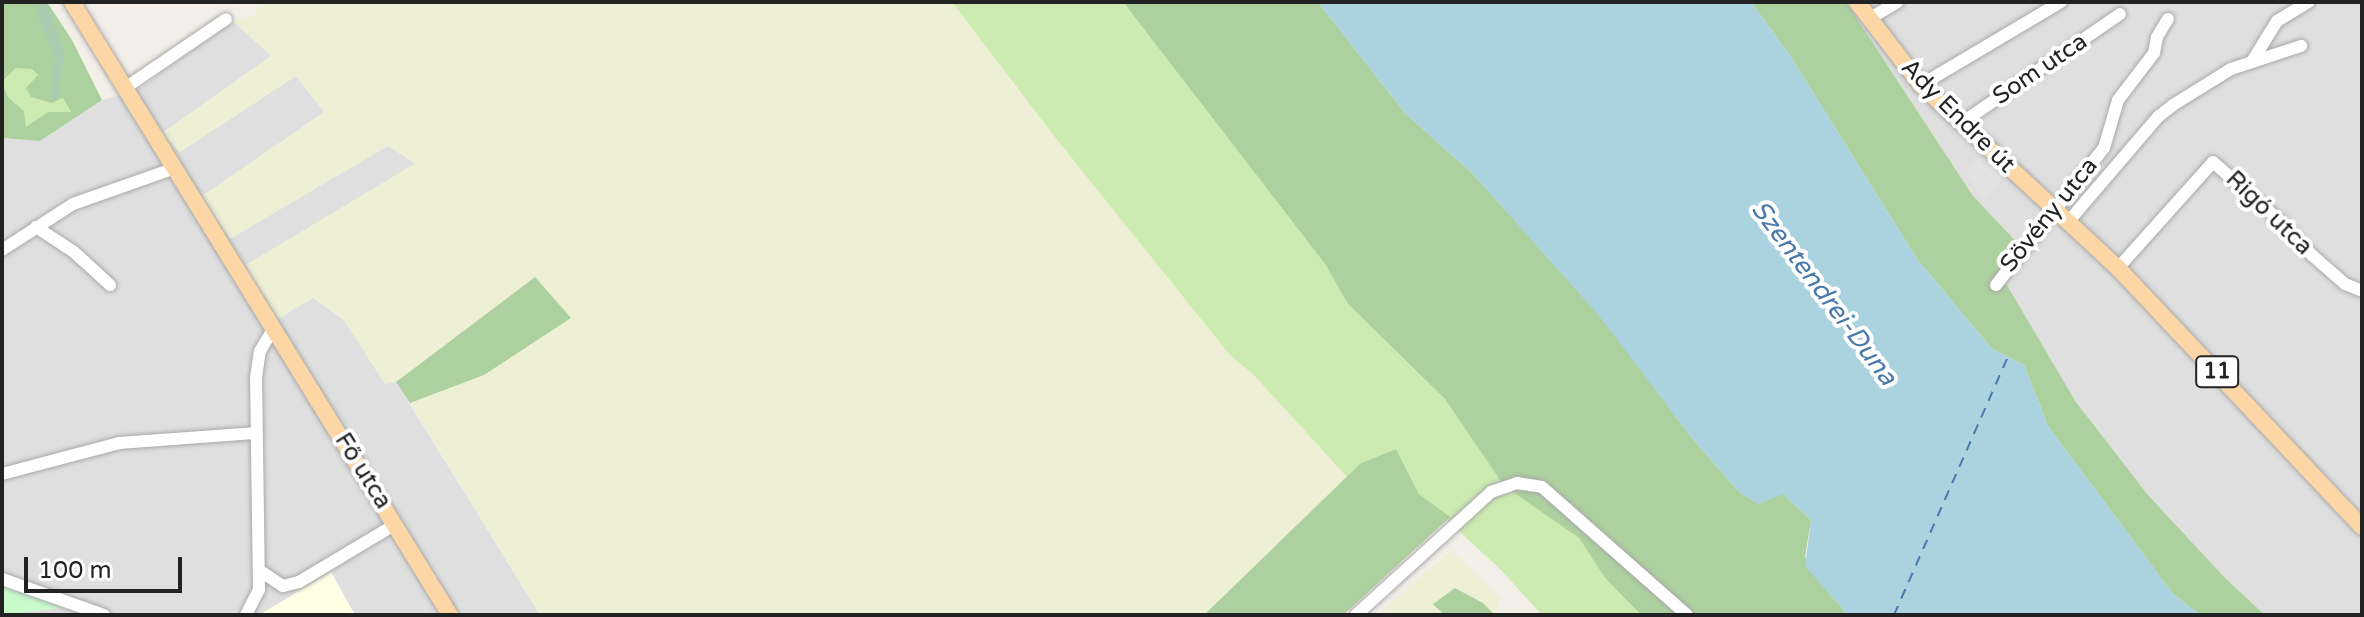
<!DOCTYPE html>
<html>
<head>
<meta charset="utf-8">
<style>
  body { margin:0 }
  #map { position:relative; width:2364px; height:617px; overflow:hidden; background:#f2efe9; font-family:"Varela Round",sans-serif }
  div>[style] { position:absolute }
  .residential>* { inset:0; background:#e0dfdf }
  .education>* { inset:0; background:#ffffe5 }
  .farmland>* { inset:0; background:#eef0d5 }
  .grass>* { inset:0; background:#cdebb0 }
  .forest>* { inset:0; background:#add19e }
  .cemetery>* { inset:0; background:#aacbaf }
  .park>* { inset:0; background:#c8facc }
  .parking>* { inset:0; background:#e2e2e2 }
  .water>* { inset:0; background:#aad3df }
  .ferry>* { height:2px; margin-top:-1px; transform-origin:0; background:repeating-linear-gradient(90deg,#4a7aab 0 10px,transparent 0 18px) }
  .roads { filter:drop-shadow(0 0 2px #a9a9a9) drop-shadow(0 0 2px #a9a9a9) }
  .minor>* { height:12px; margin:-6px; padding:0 6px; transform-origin:6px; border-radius:6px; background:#fff }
  .major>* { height:16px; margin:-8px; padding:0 8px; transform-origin:8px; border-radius:8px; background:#fcd6a4 }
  span { translate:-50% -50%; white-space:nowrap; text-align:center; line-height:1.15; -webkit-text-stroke:8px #fff; paint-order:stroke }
  .shield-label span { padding:2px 6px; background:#fff; border:2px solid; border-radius:6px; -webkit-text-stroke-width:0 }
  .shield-label { font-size:22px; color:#222; font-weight:700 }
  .street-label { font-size:24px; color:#222 }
  .water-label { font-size:26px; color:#4a7aab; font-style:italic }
  .frame { position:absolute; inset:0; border:4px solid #222; pointer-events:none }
  .scale { position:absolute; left:24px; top:557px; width:158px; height:36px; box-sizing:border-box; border:4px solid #222; border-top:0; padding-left:10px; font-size:24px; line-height:28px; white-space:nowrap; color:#222; -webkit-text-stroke:6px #fff; paint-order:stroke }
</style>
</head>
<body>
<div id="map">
  <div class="residential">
    <i style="clip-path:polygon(1846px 2px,2362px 2px,2362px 615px,2265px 615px,2225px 578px,2148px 495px,2076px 402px,2004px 282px,2030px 256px,1973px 196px)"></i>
    <i style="clip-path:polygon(233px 21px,272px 56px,162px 133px,180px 152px,296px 76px,325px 113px,202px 196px,388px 146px,416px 164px,245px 266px,313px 298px,344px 320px,385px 384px,396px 382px,540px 615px,2px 615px,2px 138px,40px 141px,102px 100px,136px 91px)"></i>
  </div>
  <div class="education">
    <i style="clip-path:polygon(331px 572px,355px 615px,262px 615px,264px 612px)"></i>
  </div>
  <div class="farmland">
    <i style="clip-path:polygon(265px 2px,952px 2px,1058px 141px,1230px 355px,1254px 375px,1347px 477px,1204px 615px,540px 615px,410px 403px,484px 375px,535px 277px,396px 382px,385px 384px,344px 320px,313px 298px,276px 320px,244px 266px,416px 163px,388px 146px,230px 239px,201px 197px,324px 112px,296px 76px,179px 152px,162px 133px,271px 56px,233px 21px,252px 16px)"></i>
    <i style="clip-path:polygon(1451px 550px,1500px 598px,1496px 615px,1377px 615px)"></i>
  </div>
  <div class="grass">
    <i style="clip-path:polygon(952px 2px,1123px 2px,1325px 264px,1348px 304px,1445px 399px,1504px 486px,1579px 538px,1605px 578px,1641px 615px,1542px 615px,1502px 571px,1419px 494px,1396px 449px,1361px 463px,1347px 477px,1254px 375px,1230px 355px,1058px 141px)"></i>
    <i style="clip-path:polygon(16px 68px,32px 68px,38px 75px,41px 98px,52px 103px,63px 98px,71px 112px,26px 127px,24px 111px,8px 97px,2px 83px)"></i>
  </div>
  <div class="forest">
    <i style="clip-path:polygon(2px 2px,47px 2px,72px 40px,102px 100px,40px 141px,2px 138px,2px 83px,8px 97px,24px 111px,26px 127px,48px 112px,71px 112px,63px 98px,52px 103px,31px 97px,26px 88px,38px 75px,32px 69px,16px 68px,2px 82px)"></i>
    <i style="clip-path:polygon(1123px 2px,1318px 2px,1405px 113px,1473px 174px,1601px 317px,1691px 437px,1740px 493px,1759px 504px,1782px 493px,1811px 520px,1805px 557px,1816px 578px,1848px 615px,1641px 615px,1605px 578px,1579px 538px,1504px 486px,1445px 399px,1348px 304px,1325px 264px)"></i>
    <i style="clip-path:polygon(1751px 2px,1846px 2px,1973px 196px,2030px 256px,2005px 282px,2076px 402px,2148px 495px,2225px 578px,2265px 615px,2200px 615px,2172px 593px,2048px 426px,2024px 365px,1992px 349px,1917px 259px,1789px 54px)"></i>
    <i style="clip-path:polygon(535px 277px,571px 318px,484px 375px,410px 403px,396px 382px)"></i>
    <i style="clip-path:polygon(1396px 449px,1419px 494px,1450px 517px,1343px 615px,1204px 615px,1361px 463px)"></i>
    <i style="clip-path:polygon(1455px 588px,1483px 603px,1495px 615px,1444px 615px,1433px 604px)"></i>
  </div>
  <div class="cemetery">
    <i style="clip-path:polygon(37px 2px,47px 2px,64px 51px,58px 100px,51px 98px,55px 56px,39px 21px)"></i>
  </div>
  <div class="park">
    <i style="clip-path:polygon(2px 582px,70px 607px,2px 615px)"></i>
  </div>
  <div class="parking">
    <i style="clip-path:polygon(1979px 159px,2002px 179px,1985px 199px,1965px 175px)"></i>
  </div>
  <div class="water">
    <i style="clip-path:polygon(1318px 2px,1751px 2px,1789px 54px,1917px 259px,1992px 349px,2024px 365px,2048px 426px,2172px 593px,2200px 615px,1848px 615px,1805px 566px,1811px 520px,1783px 494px,1759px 504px,1740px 493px,1691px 437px,1600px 317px,1473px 174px,1405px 113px)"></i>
  </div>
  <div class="ferry">
    <i style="left:1894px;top:615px;width:283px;rotate:-66.2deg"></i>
  </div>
  <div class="roads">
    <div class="minor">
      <i style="left:1869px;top:19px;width:33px;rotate:-31deg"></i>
      <i style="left:2253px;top:60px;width:46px;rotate:-58.4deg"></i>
      <i style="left:2277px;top:21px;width:37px;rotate:-31deg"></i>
      <i style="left:1921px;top:85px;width:163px;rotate:-30.7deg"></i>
      <i style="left:125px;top:88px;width:122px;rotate:-34.3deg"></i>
      <i style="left:1960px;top:124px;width:194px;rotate:-34.5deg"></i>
      <i style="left:2068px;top:222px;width:140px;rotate:-49.4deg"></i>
      <i style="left:2159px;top:116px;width:18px;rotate:-38deg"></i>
      <i style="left:2173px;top:105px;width:68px;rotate:-31.8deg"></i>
      <i style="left:2231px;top:69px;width:74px;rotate:-18.2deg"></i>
      <i style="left:36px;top:227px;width:45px;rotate:33.3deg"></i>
      <i style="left:74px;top:252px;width:49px;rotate:42.5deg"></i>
      <i style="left:2px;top:250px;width:85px;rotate:-32.9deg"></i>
      <i style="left:73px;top:204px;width:108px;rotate:-19.4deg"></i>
      <i style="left:2118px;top:268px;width:142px;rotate:-48.1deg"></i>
      <i style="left:2213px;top:162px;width:86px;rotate:41.2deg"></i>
      <i style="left:2278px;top:219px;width:51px;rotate:46.6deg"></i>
      <i style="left:2313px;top:256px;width:43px;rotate:41.2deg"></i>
      <i style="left:2345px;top:284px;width:18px;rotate:22deg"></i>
      <i style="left:1996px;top:285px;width:174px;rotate:-51.8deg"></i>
      <i style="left:2104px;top:148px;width:50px;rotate:-73.7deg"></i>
      <i style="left:2118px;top:100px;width:59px;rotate:-52.5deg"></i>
      <i style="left:2154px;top:53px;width:16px;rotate:-79deg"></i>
      <i style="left:2157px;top:37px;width:21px;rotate:-59deg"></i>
      <i style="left:2px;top:474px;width:121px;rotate:-14.8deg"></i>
      <i style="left:119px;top:443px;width:135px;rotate:-4.2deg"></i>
      <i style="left:259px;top:570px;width:29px;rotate:34deg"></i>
      <i style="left:283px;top:586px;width:16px;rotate:-14deg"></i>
      <i style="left:299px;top:582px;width:113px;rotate:-30.9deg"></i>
      <i style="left:2px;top:579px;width:108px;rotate:19.4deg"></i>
      <i style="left:246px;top:615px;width:28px;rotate:-63deg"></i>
      <i style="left:259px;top:590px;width:212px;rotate:-90.8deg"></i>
      <i style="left:256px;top:378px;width:27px;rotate:-82deg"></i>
      <i style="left:260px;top:351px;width:27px;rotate:-59deg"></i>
      <i style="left:1356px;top:615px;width:183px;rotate:-42.3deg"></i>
      <i style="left:1491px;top:492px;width:28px;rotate:-19deg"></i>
      <i style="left:1517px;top:483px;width:25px;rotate:9deg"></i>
      <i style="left:1542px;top:487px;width:193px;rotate:41.4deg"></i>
    </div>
    <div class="major">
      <i style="left:72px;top:2px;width:720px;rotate:58.34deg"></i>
      <i style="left:1857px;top:2px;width:105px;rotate:52.4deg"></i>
      <i style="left:1921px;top:85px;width:269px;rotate:42.9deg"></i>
      <i style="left:2118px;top:268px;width:356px;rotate:46.7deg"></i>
    </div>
  </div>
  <div class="shield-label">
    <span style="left:2217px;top:372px">11</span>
  </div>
  <div class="street-label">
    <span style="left:2040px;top:69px;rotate:-34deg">Som utca</span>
    <span style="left:1958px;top:116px;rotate:45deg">Ady Endre út</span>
    <span style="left:2269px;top:213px;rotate:44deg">Rigó utca</span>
    <span style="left:2049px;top:215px;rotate:-51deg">Sövény utca</span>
    <span style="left:363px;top:471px;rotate:58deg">Fő utca</span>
  </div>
  <div class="water-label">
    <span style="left:1824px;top:293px;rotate:53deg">Szentendrei-Duna</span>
  </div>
  <div class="frame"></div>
  <div class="scale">100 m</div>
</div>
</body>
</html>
